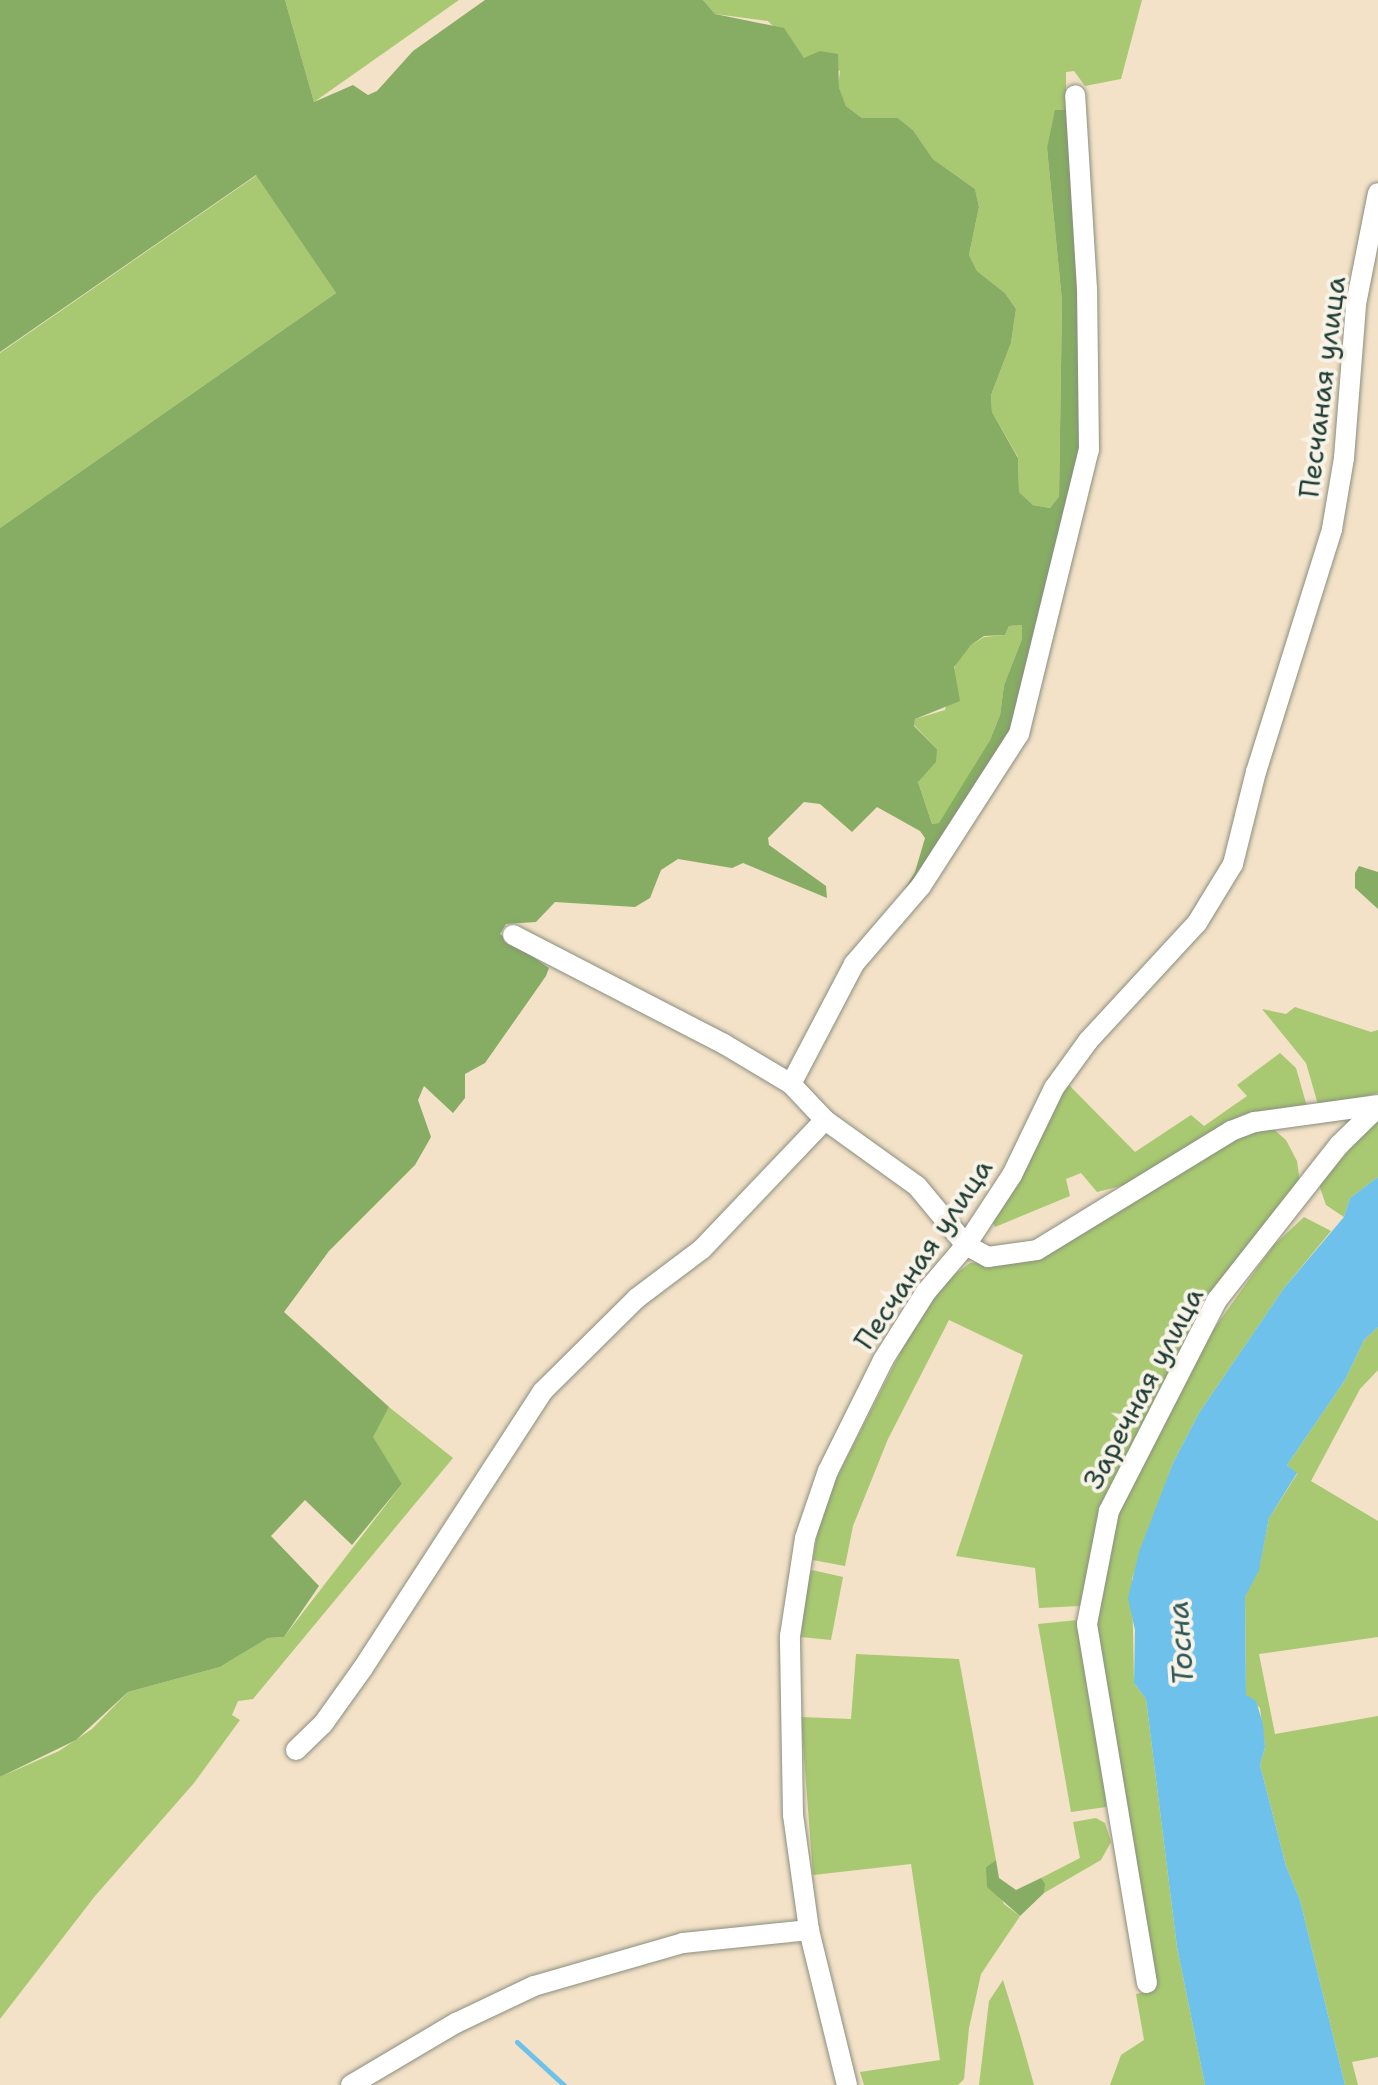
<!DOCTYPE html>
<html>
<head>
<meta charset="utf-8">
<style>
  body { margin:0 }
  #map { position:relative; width:1378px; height:2085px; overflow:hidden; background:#f3e1c8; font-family:"Shantell Sans",sans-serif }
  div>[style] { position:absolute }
  .green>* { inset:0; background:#a8c971 }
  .forest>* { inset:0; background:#86ad63 }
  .water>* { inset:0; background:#6ec1ea }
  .stream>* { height:5px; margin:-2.5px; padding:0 2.5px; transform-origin:2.5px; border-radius:2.5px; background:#6ec1ea }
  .roads { filter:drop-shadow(0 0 2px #898f7e) drop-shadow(0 0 2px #898f7e) }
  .minor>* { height:20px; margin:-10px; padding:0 10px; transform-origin:10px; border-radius:10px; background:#fff }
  span { translate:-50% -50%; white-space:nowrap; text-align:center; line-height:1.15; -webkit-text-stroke:8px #f7f3e8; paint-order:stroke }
  .street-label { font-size:28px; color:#1f3d34 }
  .water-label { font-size:30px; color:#2f5758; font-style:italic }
</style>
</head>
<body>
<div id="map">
  <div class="green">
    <i style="clip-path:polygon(285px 0,459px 0,314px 102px)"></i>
    <i style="clip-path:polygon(703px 0,1142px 0,1121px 79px,1085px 86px,1074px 71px,1066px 72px,1066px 110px,1047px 148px,1062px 301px,1059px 498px,1050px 508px,1033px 505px,1019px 492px,1018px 457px,992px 412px,991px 395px,1011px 343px,1016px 309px,1005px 293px,977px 271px,969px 255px,979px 207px,975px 189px,933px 159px,913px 130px,898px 118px,862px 118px,846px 106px,838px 88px,840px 71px,804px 58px,768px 21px,715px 14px)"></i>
    <i style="clip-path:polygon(257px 175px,336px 293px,0 528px,0 353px)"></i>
    <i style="clip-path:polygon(1022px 625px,1022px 639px,1004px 685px,1000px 715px,990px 740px,940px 823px,932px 824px,918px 782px,937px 749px,914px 725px,915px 719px,945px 710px,956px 661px,971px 645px,984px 637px,1005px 635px,1009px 626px)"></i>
    <i style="clip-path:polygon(1295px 1007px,1371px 1032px,1378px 1030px,1378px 1093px,1319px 1108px,1306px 1063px,1262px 1009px,1286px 1014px)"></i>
    <i style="clip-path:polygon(1280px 1053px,1296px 1068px,1308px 1110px,1133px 1183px,1097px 1192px,1081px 1173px,1066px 1179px,1070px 1196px,995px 1227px,992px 1221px,1067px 1083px,1135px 1152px,1191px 1115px,1204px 1126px,1247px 1096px,1237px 1085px)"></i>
    <i style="clip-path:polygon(1378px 1117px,1378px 1177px,1350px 1198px,1344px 1217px,1326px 1205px,1319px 1185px)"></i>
    <i style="clip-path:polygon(1270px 1126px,1286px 1140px,1297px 1161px,1300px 1182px,1198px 1324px,1103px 1509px,1080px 1606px,1039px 1608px,1035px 1568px,956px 1556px,1023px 1355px,949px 1320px,888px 1439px,853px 1526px,845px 1566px,813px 1560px,821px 1509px,920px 1314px,946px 1281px,970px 1263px,1030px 1256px,1232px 1138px)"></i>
    <i style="clip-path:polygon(1304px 1217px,1331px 1231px,1284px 1288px,1199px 1413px,1173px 1463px,1132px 1579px,1134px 1683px,1146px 1699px,1177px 1947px,1205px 2085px,1110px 2085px,1121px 2055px,1144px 2040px,1136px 1994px,1155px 1990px,1126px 1847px,1094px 1626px,1115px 1511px,1211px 1333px,1273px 1246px)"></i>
    <i style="clip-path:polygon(1378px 1327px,1378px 1370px,1360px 1389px,1311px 1481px,1378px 1521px,1378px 1637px,1259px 1654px,1275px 1734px,1378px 1716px,1378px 2057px,1352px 2062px,1358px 2085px,1345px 2085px,1300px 1900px,1286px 1866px,1260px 1765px,1265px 1747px,1260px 1708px,1246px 1695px,1245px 1597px,1260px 1563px,1269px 1518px,1297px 1474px,1287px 1465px,1345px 1380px,1364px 1340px)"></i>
    <i style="clip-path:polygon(389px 1407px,453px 1458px,253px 1699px,238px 1701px,232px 1715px,240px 1720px,194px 1783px,95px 1896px,0 2019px,0 1777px,59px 1751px,92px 1729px,128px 1692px,220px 1667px,268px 1638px,284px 1637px,402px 1484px,372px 1437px)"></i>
    <i style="clip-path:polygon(812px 1570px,843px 1577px,831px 1640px,801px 1637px,807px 1578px)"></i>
    <i style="clip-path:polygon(1078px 1620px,1105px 1764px,1106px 1807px,1071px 1812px,1038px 1624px)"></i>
    <i style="clip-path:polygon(856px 1654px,959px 1659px,996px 1860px,986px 1867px,1004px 1904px,1020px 1916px,981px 1974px,969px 2028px,964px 2079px,958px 2085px,864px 2085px,860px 2072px,940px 2060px,911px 1864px,813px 1875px,801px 1717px,851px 1719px)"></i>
    <i style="clip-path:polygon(1096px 1818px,1105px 1823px,1111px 1842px,1101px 1860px,1044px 1893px,1041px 1878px,1080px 1858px,1073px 1822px)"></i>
    <i style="clip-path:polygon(1003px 1980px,1020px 2035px,1034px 2085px,979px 2085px,989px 2001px)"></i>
  </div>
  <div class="forest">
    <i style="clip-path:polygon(evenodd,0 0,285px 0,314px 102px,353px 85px,368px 95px,377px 91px,413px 51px,485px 0,703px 0,715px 14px,784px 28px,804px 58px,820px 51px,838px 54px,839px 88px,846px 106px,862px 118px,898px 118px,913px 130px,933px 159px,975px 189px,979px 207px,969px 255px,977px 271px,1005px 293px,1016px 309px,1011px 343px,991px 395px,992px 412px,1018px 458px,1019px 492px,1033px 505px,1050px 508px,1059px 497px,1062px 301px,1047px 148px,1055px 110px,1066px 110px,1087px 422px,1015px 728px,929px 874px,892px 910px,915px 872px,925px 838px,920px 831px,877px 807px,852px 832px,820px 804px,804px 802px,768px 838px,769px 845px,826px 886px,827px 898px,743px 863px,732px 868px,678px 859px,661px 870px,650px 898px,635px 907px,555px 902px,536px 922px,506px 924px,500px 934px,549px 968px,546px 976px,485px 1063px,465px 1074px,465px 1098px,453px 1113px,424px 1086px,418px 1100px,431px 1137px,415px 1165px,329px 1251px,284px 1312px,389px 1407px,373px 1437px,402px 1484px,352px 1545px,305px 1500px,271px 1536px,319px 1586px,284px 1637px,268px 1638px,220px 1667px,128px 1692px,76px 1740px,0 1777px,0 528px,336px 293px,256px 175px,0 352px,0 0,1022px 625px,1022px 639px,1004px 685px,1000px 715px,990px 740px,939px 823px,932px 824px,918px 782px,936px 762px,937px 749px,914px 726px,915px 719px,960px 701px,954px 667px,971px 645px,984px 636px,1005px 635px,1009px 626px,1022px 625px)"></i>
    <i style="clip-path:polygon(1359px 866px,1378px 872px,1378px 909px,1355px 888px,1355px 873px)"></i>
    <i style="clip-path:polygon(996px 1860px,999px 1878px,1016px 1890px,1041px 1878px,1045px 1884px,1044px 1893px,1020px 1916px,987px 1887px,986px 1867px)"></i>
  </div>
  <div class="water">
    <i style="clip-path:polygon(1378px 1177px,1378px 1327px,1364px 1340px,1345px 1380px,1287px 1465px,1297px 1473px,1269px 1518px,1259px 1570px,1245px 1597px,1246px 1695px,1256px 1701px,1263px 1724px,1265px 1747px,1260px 1765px,1286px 1866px,1300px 1900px,1345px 2085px,1205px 2085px,1177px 1947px,1146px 1699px,1134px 1683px,1135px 1630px,1128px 1598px,1139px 1552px,1173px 1463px,1199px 1413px,1284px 1288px,1344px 1217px,1350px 1198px)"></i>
  </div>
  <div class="stream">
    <i style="left:517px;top:2042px;width:64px;rotate:42.5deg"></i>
  </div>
  <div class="roads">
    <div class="minor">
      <i style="left:513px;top:935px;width:237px;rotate:27.3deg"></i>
      <i style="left:724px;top:1044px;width:78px;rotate:30.8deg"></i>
      <i style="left:791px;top:1084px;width:50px;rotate:46.6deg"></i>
      <i style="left:825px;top:1120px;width:113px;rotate:35.7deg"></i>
      <i style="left:917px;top:1186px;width:77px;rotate:50.3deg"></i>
      <i style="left:966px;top:1245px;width:25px;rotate:29deg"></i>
      <i style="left:988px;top:1257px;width:49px;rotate:-8.1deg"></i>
      <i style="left:1037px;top:1250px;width:228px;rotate:-31.5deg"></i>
      <i style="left:1231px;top:1131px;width:26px;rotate:-21deg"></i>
      <i style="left:1255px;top:1122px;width:124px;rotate:-7.9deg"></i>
      <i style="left:791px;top:1084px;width:136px;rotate:-62.3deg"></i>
      <i style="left:854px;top:964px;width:103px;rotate:-49.3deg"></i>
      <i style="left:921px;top:886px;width:181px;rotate:-57.2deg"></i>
      <i style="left:1019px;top:734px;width:292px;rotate:-76.2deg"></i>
      <i style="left:1089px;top:450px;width:161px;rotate:-90.7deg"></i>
      <i style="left:1087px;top:289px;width:194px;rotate:-93.5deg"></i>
      <i style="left:296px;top:1750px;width:37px;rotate:-44deg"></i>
      <i style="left:323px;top:1724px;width:69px;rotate:-54.5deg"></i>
      <i style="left:363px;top:1668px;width:329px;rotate:-57deg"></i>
      <i style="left:542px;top:1392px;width:134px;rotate:-44.7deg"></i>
      <i style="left:637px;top:1298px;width:81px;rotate:-37deg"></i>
      <i style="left:702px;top:1249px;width:178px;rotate:-46.4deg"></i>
      <i style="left:1147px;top:1983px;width:364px;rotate:-99.5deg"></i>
      <i style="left:1087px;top:1624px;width:115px;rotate:-79deg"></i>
      <i style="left:1109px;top:1511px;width:237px;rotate:-62.9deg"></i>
      <i style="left:1217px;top:1300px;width:197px;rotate:-51.8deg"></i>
      <i style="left:1339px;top:1145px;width:54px;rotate:-44.3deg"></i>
      <i style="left:351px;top:2085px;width:122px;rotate:-30.6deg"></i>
      <i style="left:456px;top:2023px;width:86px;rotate:-25.4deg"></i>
      <i style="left:534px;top:1986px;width:155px;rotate:-16.1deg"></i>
      <i style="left:683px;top:1943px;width:127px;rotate:-5.9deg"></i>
      <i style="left:847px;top:2085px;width:160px;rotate:-103.8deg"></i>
      <i style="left:809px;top:1930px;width:116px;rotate:-97.9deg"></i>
      <i style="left:793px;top:1815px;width:179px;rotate:-91deg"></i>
      <i style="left:790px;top:1636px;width:99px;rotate:-81.3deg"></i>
      <i style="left:805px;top:1538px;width:71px;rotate:-71.1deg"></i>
      <i style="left:828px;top:1471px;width:124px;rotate:-63.6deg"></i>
      <i style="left:883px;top:1360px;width:80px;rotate:-57.7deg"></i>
      <i style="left:926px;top:1292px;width:62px;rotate:-49.6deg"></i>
      <i style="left:966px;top:1245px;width:84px;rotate:-56.7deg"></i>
      <i style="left:1012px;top:1175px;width:97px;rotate:-64.2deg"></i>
      <i style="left:1054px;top:1088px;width:58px;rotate:-54.1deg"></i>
      <i style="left:1088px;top:1041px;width:161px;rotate:-47.3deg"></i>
      <i style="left:1197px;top:923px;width:69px;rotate:-58.6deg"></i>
      <i style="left:1233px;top:864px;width:95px;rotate:-76deg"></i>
      <i style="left:1256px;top:772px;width:255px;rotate:-72.6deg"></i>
      <i style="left:1332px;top:529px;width:72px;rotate:-80.4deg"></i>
      <i style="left:1344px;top:458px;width:154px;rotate:-85.5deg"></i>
      <i style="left:1356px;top:304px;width:113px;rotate:-78.8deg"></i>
    </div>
  </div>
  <div class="street-label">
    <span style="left:1322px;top:387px;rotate:-83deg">Песчаная улица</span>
    <span style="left:923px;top:1254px;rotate:-56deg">Песчаная улица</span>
    <span style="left:1143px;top:1388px;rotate:-62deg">Заречная улица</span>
  </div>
  <div class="water-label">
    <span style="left:1181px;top:1643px;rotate:-94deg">Тосна</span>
  </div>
</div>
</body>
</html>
